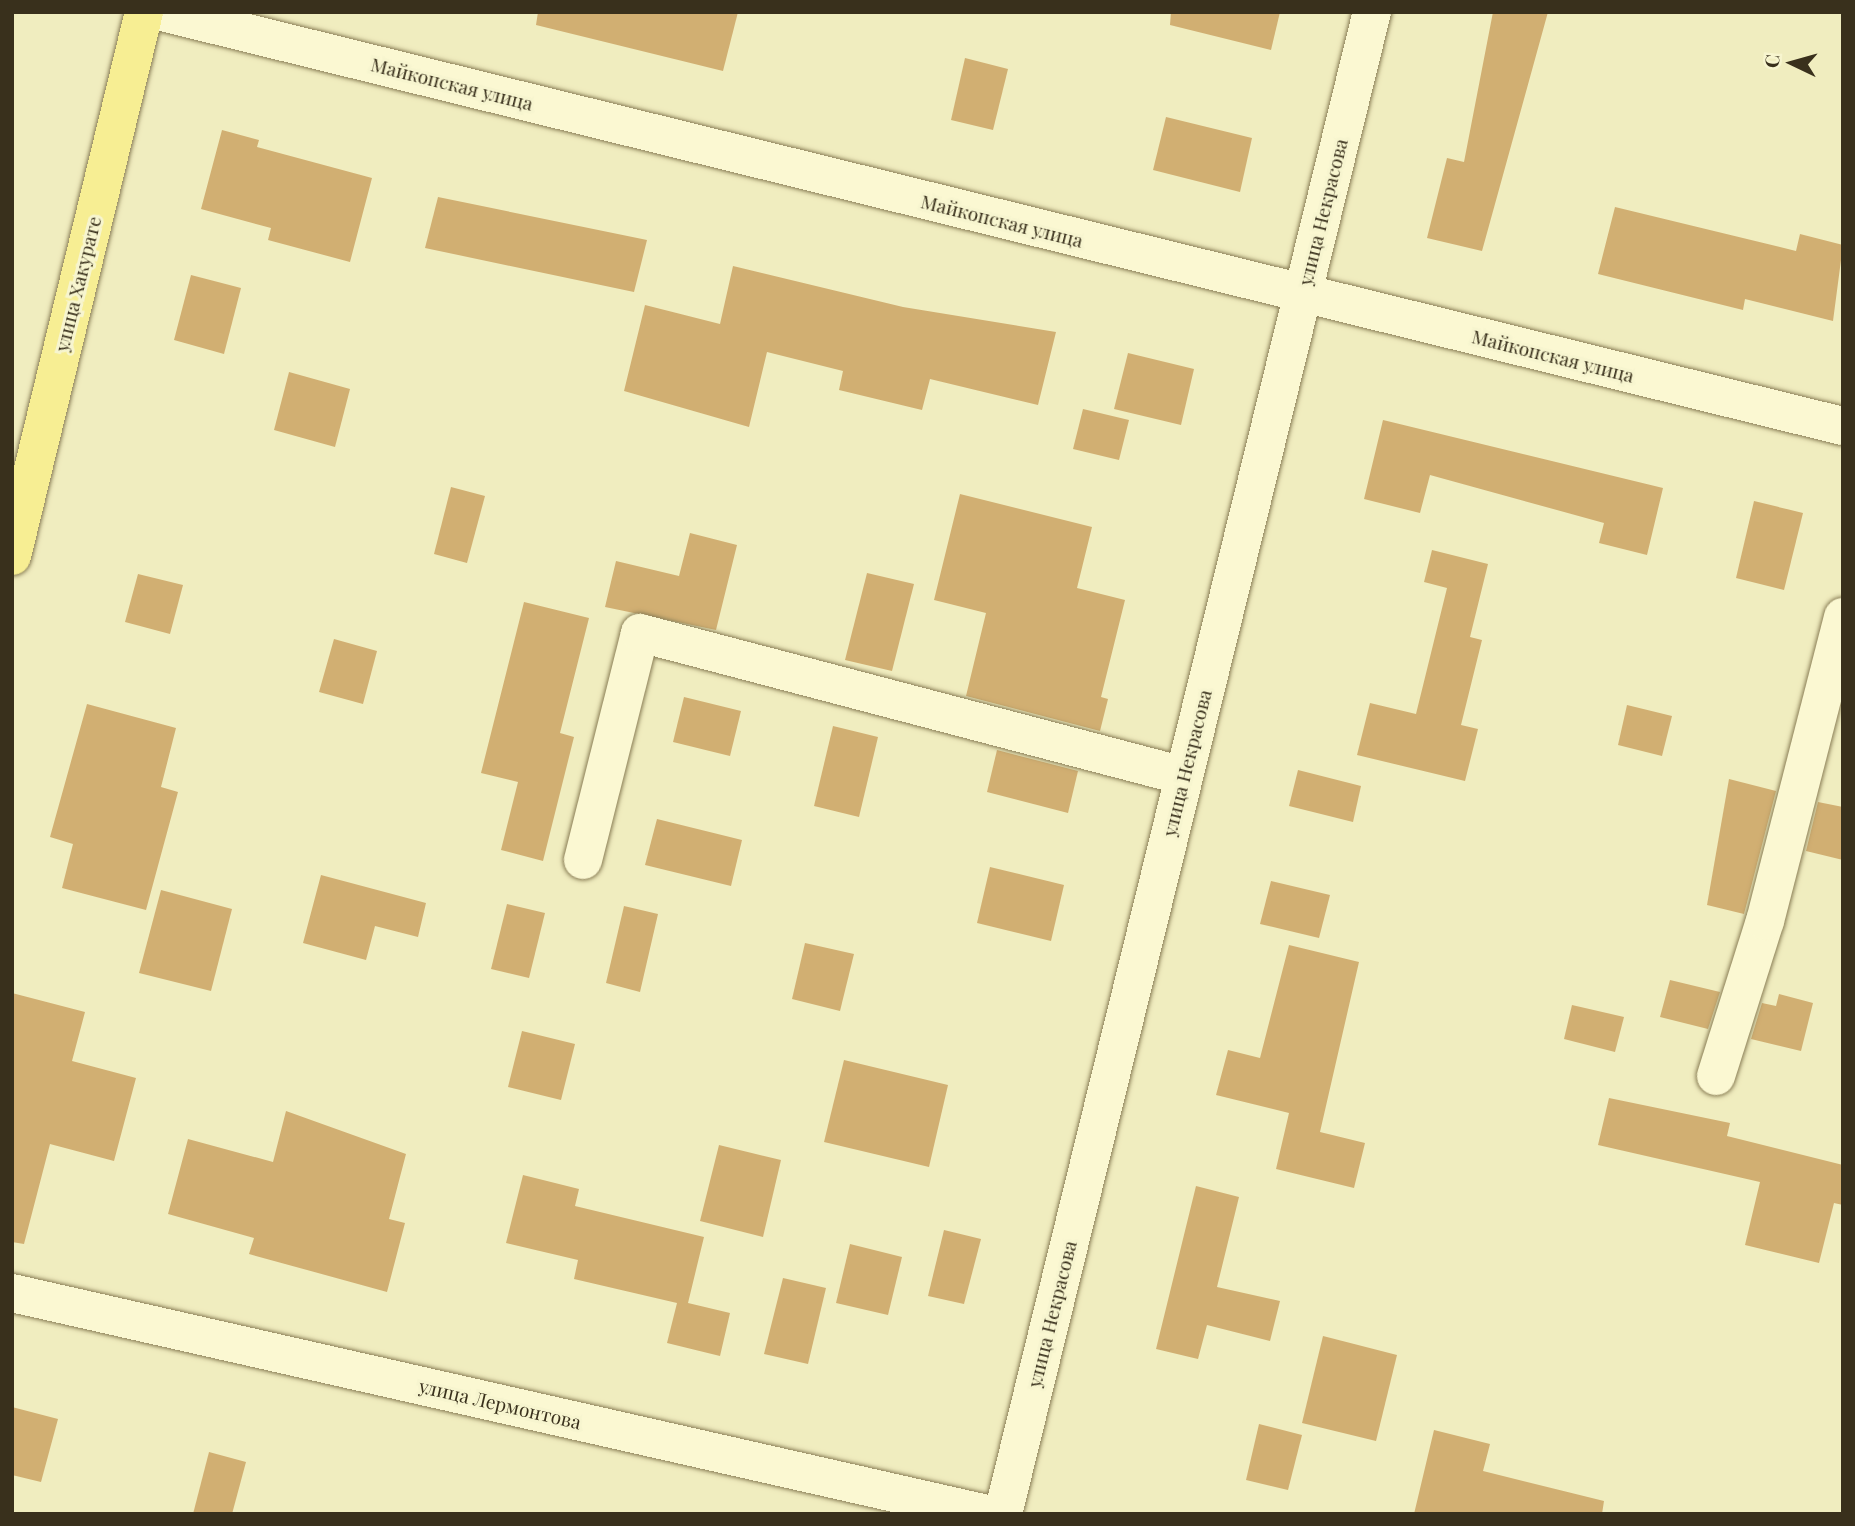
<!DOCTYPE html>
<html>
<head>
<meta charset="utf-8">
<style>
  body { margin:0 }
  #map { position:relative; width:1855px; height:1526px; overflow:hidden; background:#f0edbf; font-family:"Playfair Display",serif }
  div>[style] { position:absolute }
  .building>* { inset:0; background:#d1af72 }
  .roads { filter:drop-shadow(0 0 2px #8a7e56) drop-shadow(0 0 2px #8a7e56) }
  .minor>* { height:38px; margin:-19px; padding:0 19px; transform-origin:19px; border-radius:19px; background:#fbf8d2 }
  .major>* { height:38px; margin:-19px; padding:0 19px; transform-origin:19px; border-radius:19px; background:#f7ee93 }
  span { translate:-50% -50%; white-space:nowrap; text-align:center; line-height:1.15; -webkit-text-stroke:6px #f7f5cf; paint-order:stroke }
  .street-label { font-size:19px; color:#39301c }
  .frame { position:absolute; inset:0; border:14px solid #39301c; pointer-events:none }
  .north { position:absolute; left:1757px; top:28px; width:70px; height:70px; -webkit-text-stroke:5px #f7f5cf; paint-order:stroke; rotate:275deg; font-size:19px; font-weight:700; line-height:28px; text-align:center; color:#39301c }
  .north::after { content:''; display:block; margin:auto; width:24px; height:32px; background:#39301c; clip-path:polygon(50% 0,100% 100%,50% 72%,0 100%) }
</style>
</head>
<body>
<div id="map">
  <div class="building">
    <i style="clip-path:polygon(538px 12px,738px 12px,723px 71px,536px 25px)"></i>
    <i style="clip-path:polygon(1171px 12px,1280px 12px,1271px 50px,1170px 25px)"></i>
    <i style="clip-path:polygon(1493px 12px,1548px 12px,1482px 251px,1427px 238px,1447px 158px,1464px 162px)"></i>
    <i style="clip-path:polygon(965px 58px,1008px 69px,993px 130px,951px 120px)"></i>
    <i style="clip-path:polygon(1166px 117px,1252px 138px,1240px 192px,1153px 170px)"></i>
    <i style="clip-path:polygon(222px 130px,259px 140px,257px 147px,372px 178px,350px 262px,268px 240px,271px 228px,201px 209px)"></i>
    <i style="clip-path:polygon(438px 197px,647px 240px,634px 292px,425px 248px)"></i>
    <i style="clip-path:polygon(1615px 207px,1796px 251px,1800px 234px,1843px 245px,1833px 321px,1745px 299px,1743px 310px,1598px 274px)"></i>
    <i style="clip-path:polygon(733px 266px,903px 307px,1056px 332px,1038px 405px,930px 379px,922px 410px,839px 390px,843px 371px,767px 352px,749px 427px,624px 391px,645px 305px,720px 324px)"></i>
    <i style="clip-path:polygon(191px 275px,241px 288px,224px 354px,174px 340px)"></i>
    <i style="clip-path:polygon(1128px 353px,1194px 369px,1181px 425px,1114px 409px)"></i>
    <i style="clip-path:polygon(289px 372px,350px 389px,335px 447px,274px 430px)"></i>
    <i style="clip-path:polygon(1083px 409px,1129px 420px,1119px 460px,1073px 449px)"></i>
    <i style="clip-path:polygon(1383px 420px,1663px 488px,1647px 555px,1599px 543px,1604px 523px,1430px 475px,1420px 513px,1364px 499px)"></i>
    <i style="clip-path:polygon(451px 487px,485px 496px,467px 563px,434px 554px)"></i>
    <i style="clip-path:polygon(960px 494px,1092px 527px,1077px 588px,1125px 600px,1101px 697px,1108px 699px,1100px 731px,966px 696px,986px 613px,934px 600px)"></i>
    <i style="clip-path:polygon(1754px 501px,1803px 513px,1784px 590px,1736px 578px)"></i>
    <i style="clip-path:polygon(690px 533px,737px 545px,716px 630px,605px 607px,616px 561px,679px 576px)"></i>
    <i style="clip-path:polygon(1432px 550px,1488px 564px,1470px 637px,1482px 640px,1461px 725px,1478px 729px,1465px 781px,1357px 755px,1370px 703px,1416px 714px,1447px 588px,1424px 582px)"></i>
    <i style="clip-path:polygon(867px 573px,914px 584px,892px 671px,845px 660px)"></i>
    <i style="clip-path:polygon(138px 574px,183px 585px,170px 634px,125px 622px)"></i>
    <i style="clip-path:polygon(524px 602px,589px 618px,560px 733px,574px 737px,543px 861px,501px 850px,518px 782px,481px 773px)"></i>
    <i style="clip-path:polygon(334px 639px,377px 651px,363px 704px,319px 692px)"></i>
    <i style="clip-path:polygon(684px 697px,741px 711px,730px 756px,673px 742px)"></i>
    <i style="clip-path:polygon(87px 704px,176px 728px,161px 787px,178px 792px,146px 910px,62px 888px,73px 844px,50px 837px)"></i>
    <i style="clip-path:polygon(1627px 705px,1672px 716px,1662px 756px,1618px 745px)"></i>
    <i style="clip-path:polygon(833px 726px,878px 737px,859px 817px,814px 806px)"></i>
    <i style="clip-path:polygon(997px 750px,1078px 771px,1068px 813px,987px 792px)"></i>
    <i style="clip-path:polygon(1298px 770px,1361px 786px,1353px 822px,1289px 806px)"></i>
    <i style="clip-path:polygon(1729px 779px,1776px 791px,1744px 914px,1707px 905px)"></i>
    <i style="clip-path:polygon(1818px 802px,1843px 807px,1843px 860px,1806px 851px)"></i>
    <i style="clip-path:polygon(657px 819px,742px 840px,731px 886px,645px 865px)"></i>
    <i style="clip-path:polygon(990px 867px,1064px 885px,1051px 941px,977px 923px)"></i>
    <i style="clip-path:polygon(321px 875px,426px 903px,418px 937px,375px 926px,366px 960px,303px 943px)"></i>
    <i style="clip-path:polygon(1271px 881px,1330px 895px,1319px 938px,1260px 924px)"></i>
    <i style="clip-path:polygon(161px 890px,232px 909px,211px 991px,139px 973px)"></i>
    <i style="clip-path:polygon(507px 904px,545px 913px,529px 978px,491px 969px)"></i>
    <i style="clip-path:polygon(624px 906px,658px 914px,640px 992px,606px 983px)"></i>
    <i style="clip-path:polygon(805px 943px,854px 954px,840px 1011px,792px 999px)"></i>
    <i style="clip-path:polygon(1289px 945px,1359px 962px,1320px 1132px,1365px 1143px,1354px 1188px,1276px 1169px,1289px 1113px,1216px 1095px,1228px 1050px,1260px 1058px)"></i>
    <i style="clip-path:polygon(1670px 980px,1720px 992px,1708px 1029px,1660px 1017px)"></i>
    <i style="clip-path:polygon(12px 993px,85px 1012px,72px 1061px,136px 1078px,114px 1161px,50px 1144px,24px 1244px,12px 1242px)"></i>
    <i style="clip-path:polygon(1779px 994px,1813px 1003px,1801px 1051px,1751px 1039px,1762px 1003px,1776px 1006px)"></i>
    <i style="clip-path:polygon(1572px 1005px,1624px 1017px,1615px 1052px,1564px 1039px)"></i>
    <i style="clip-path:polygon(522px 1031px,575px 1044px,561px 1100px,508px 1087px)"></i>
    <i style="clip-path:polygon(844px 1060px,948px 1085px,929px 1167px,824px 1142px)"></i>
    <i style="clip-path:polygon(1609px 1098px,1730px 1123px,1727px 1136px,1843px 1165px,1843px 1205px,1834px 1203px,1819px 1263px,1745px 1245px,1760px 1182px,1598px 1145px)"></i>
    <i style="clip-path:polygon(286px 1111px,406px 1154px,389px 1219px,405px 1223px,387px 1292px,249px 1254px,254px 1238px,168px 1214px,188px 1139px,273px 1162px)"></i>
    <i style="clip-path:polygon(719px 1145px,781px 1160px,763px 1237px,700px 1221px)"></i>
    <i style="clip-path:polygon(523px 1175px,579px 1189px,575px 1206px,704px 1237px,688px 1303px,730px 1313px,720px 1356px,667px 1343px,677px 1303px,574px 1279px,578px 1260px,506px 1243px)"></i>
    <i style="clip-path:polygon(1196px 1186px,1239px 1197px,1217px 1287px,1280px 1301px,1270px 1341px,1207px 1325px,1198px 1359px,1156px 1349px)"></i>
    <i style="clip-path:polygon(944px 1230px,981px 1239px,964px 1304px,928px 1296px)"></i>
    <i style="clip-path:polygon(850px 1244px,902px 1257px,888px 1315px,836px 1303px)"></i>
    <i style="clip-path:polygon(783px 1278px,826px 1288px,808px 1364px,764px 1354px)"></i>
    <i style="clip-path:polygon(1323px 1336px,1397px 1355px,1376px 1441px,1302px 1423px)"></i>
    <i style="clip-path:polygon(12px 1407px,58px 1419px,41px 1482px,12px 1475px)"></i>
    <i style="clip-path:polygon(1259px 1424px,1302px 1435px,1288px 1490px,1246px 1480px)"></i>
    <i style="clip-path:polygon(1434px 1430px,1490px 1444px,1483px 1471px,1604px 1501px,1602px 1514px,1414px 1514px)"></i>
    <i style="clip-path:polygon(209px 1452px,246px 1462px,232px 1514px,193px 1514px)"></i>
  </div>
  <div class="roads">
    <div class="minor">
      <i style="left:162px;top:12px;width:1731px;rotate:13.84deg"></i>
      <i style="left:583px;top:860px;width:234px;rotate:-75.9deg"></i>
      <i style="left:640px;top:633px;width:562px;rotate:14.73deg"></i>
      <i style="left:1716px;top:1076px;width:163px;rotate:-72.5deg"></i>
      <i style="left:1765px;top:921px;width:314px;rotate:-75.6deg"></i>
      <i style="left:12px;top:1293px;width:1000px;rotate:12.77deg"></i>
      <i style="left:1003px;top:1514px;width:1547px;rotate:-76.2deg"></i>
    </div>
    <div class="major">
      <i style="left:12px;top:556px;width:560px;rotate:-76.36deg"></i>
    </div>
  </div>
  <div class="street-label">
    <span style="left:452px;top:84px;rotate:14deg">Майкопская улица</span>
    <span style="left:1323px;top:212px;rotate:-76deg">улица Некрасова</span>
    <span style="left:1002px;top:221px;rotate:14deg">Майкопская улица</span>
    <span style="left:78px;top:284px;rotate:-76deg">улица Хакурате</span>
    <span style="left:1553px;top:356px;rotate:14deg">Майкопская улица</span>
    <span style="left:1187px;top:763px;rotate:-76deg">улица Некрасова</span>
    <span style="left:1052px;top:1314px;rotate:-76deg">улица Некрасова</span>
    <span style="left:500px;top:1404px;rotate:13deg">улица Лермонтова</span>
  </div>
  <div class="frame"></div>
  <div class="north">С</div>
</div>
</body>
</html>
